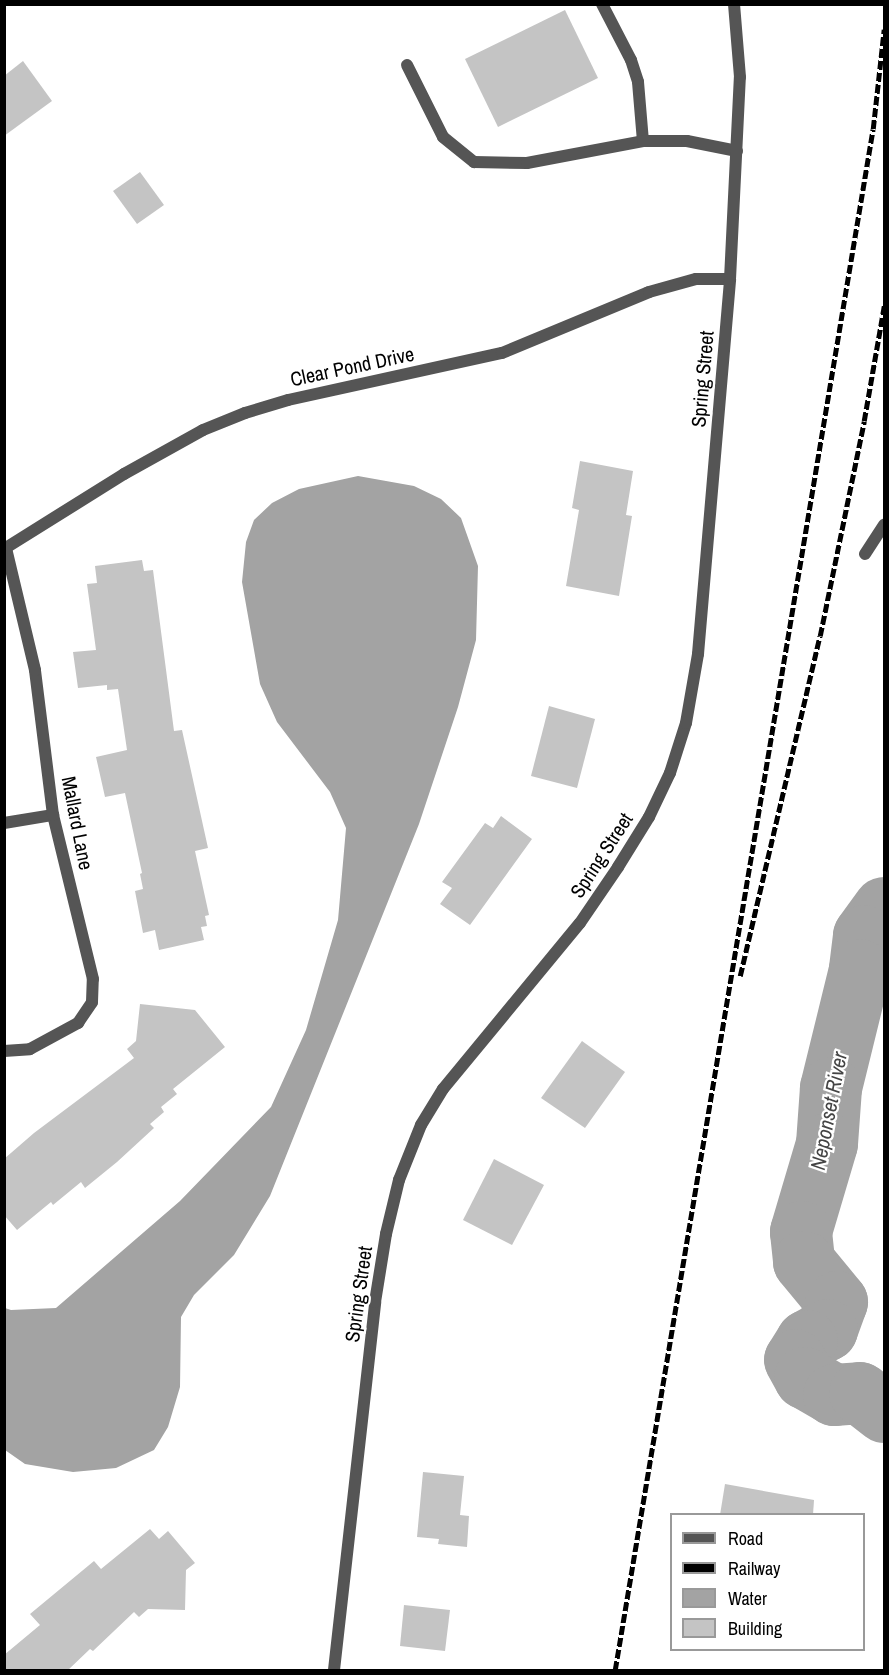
<!DOCTYPE html>
<html>
<head>
<meta charset="utf-8">
<style>
  body { margin:0 }
  #map { position:relative; width:889px; height:1675px; overflow:hidden; background:#fff; font-family:"Archivo Narrow",sans-serif }
  div>[style] { position:absolute }
  .water>* { inset:0; background:#a3a3a3 }
  .river>* { height:62px; margin:-31px; padding:0 31px; transform-origin:31px; border-radius:31px; background:#a3a3a3 }
  .building>* { inset:0; background:#c4c4c4 }
  .lane>* { height:12px; margin:-6px; padding:0 6px; transform-origin:6px; border-radius:6px; background:#555 }
  .street>* { height:12px; margin:-6px; padding:0 6px; transform-origin:6px; border-radius:6px; background:#555 }
  .rail>* { height:4.5px; margin-top:-2.25px; transform-origin:0; background:repeating-linear-gradient(90deg,#000 0 9px,transparent 0 12px) }
  span { translate:-50% -50%; white-space:nowrap; text-align:center; line-height:1.15; -webkit-text-stroke:4.5px #fff; paint-order:stroke }
  .street-label { font-size:20px; color:#000 }
  .water-label { font-size:21px; color:#444; font-style:italic }
  .frame { position:absolute; inset:0; border:6px solid #000; pointer-events:none }
  .legend { position:absolute; left:670px; top:1513px; width:195px; height:138px; box-sizing:border-box; background:#fff; border:2px solid #999; margin:0; padding:8px 10px; list-style:none; font-size:18px; color:#000 }
  .legend li { display:flex; align-items:center; gap:12px; height:30px }
  .legend b { width:30px; border:2px solid #999 }
</style>
</head>
<body>
<div id="map">
  <div class="water">
    <i style="clip-path:polygon(358px 476px,414px 486px,441px 499px,461px 518px,478px 566px,476px 640px,458px 707px,419px 824px,270px 1196px,234px 1255px,194px 1295px,181px 1317px,180px 1387px,168px 1427px,154px 1450px,116px 1468px,73px 1472px,25px 1464px,5px 1450px,5px 1308px,11px 1310px,56px 1308px,180px 1201px,271px 1107px,306px 1030px,338px 920px,346px 828px,330px 792px,277px 722px,260px 684px,242px 582px,246px 542px,254px 520px,272px 503px,299px 489px)"></i>
  </div>
  <div class="river">
    <i style="left:884px;top:908px;width:34px;rotate:126deg"></i>
    <i style="left:864px;top:936px;width:34px;rotate:97deg"></i>
    <i style="left:860px;top:970px;width:122px;rotate:103.8deg"></i>
    <i style="left:831px;top:1088px;width:56px;rotate:94.1deg"></i>
    <i style="left:827px;top:1144px;width:92px;rotate:106.5deg"></i>
    <i style="left:801px;top:1232px;width:30px;rotate:84deg"></i>
    <i style="left:804px;top:1262px;width:52px;rotate:50.5deg"></i>
    <i style="left:837px;top:1302px;width:30px;rotate:110deg"></i>
    <i style="left:827px;top:1330px;width:23px;rotate:151deg"></i>
    <i style="left:807px;top:1341px;width:22px;rotate:122deg"></i>
    <i style="left:795px;top:1360px;width:21px;rotate:61deg"></i>
    <i style="left:805px;top:1378px;width:34px;rotate:30deg"></i>
    <i style="left:834px;top:1395px;width:26px;rotate:-4deg"></i>
    <i style="left:860px;top:1393px;width:31px;rotate:38deg"></i>
  </div>
  <div class="building">
    <i style="clip-path:polygon(565px 10px,598px 78px,498px 127px,465px 59px)"></i>
    <i style="clip-path:polygon(23px 61px,52px 101px,4px 136px,4px 76px)"></i>
    <i style="clip-path:polygon(140px 172px,164px 205px,137px 224px,113px 191px)"></i>
    <i style="clip-path:polygon(580px 461px,633px 471px,626px 515px,632px 516px,619px 596px,566px 586px,579px 510px,572px 508px)"></i>
    <i style="clip-path:polygon(142px 560px,144px 571px,153px 570px,174px 731px,182px 730px,208px 848px,195px 851px,209px 915px,205px 916px,207px 926px,201px 927px,204px 940px,159px 950px,155px 930px,143px 933px,135px 891px,143px 889px,140px 874px,142px 873px,125px 793px,105px 797px,96px 757px,127px 750px,118px 689px,107px 690px,107px 685px,78px 688px,73px 652px,96px 650px,87px 584px,97px 583px,95px 566px)"></i>
    <i style="clip-path:polygon(549px 706px,595px 719px,577px 788px,531px 776px)"></i>
    <i style="clip-path:polygon(501px 816px,532px 839px,470px 925px,440px 904px,452px 888px,442px 882px,485px 823px,493px 828px)"></i>
    <i style="clip-path:polygon(140px 1004px,195px 1010px,225px 1047px,173px 1089px,177px 1094px,161px 1107px,164px 1112px,150px 1124px,154px 1128px,117px 1162px,85px 1188px,81px 1182px,53px 1205px,51px 1202px,17px 1230px,4px 1215px,4px 1159px,34px 1133px,134px 1058px,127px 1049px,136px 1041px)"></i>
    <i style="clip-path:polygon(582px 1041px,625px 1072px,585px 1128px,541px 1098px)"></i>
    <i style="clip-path:polygon(494px 1159px,544px 1185px,512px 1245px,463px 1220px)"></i>
    <i style="clip-path:polygon(423px 1472px,464px 1476px,460px 1515px,469px 1516px,467px 1547px,438px 1544px,439px 1539px,417px 1537px)"></i>
    <i style="clip-path:polygon(725px 1484px,814px 1500px,813px 1515px,720px 1515px)"></i>
    <i style="clip-path:polygon(150px 1529px,159px 1539px,168px 1531px,195px 1563px,186px 1570px,185px 1610px,148px 1609px,139px 1617px,134px 1612px,93px 1651px,90px 1649px,67px 1671px,4px 1671px,4px 1655px,40px 1625px,30px 1614px,94px 1561px,101px 1569px)"></i>
    <i style="clip-path:polygon(404px 1605px,450px 1610px,445px 1651px,400px 1646px)"></i>
  </div>
  <div class="lane">
    <i style="left:602px;top:4px;width:63px;rotate:62.6deg"></i>
    <i style="left:631px;top:60px;width:23px;rotate:72deg"></i>
    <i style="left:638px;top:82px;width:59px;rotate:85.2deg"></i>
    <i style="left:407px;top:65px;width:80px;rotate:63.4deg"></i>
    <i style="left:443px;top:137px;width:40px;rotate:39deg"></i>
    <i style="left:474px;top:162px;width:53px;rotate:1.1deg"></i>
    <i style="left:527px;top:163px;width:118px;rotate:-10.7deg"></i>
    <i style="left:643px;top:141px;width:44px"></i>
    <i style="left:687px;top:141px;width:51px;rotate:11.3deg"></i>
    <i style="left:4px;top:823px;width:50px;rotate:-9.3deg"></i>
  </div>
  <div class="street">
    <i style="left:4px;top:549px;width:142px;rotate:-32deg"></i>
    <i style="left:124px;top:474px;width:90px;rotate:-29.1deg"></i>
    <i style="left:203px;top:430px;width:45px;rotate:-22deg"></i>
    <i style="left:245px;top:413px;width:45px;rotate:-16.8deg"></i>
    <i style="left:288px;top:400px;width:219px;rotate:-12.4deg"></i>
    <i style="left:502px;top:353px;width:159px;rotate:-22.5deg"></i>
    <i style="left:649px;top:292px;width:49px;rotate:-15.5deg"></i>
    <i style="left:696px;top:279px;width:34px"></i>
    <i style="left:865px;top:554px;width:35px;rotate:-57deg"></i>
    <i style="left:4px;top:1051px;width:26px;rotate:-4deg"></i>
    <i style="left:30px;top:1049px;width:55px;rotate:-28.4deg"></i>
    <i style="left:78px;top:1023px;width:25px;rotate:-56deg"></i>
    <i style="left:92px;top:1002px;width:23px;rotate:-88deg"></i>
    <i style="left:93px;top:979px;width:169px;rotate:-103.7deg"></i>
    <i style="left:53px;top:815px;width:146px;rotate:-97.1deg"></i>
    <i style="left:35px;top:670px;width:125px;rotate:-103.4deg"></i>
    <i style="left:334px;top:1670px;width:370px;rotate:-83.6deg"></i>
    <i style="left:375px;top:1302px;width:69px;rotate:-80.8deg"></i>
    <i style="left:386px;top:1234px;width:56px;rotate:-76.5deg"></i>
    <i style="left:399px;top:1180px;width:59px;rotate:-68.2deg"></i>
    <i style="left:421px;top:1125px;width:42px;rotate:-58.6deg"></i>
    <i style="left:443px;top:1089px;width:215px;rotate:-50.5deg"></i>
    <i style="left:580px;top:923px;width:68px;rotate:-55.8deg"></i>
    <i style="left:618px;top:867px;width:59px;rotate:-58.2deg"></i>
    <i style="left:649px;top:817px;width:49px;rotate:-64.5deg"></i>
    <i style="left:670px;top:773px;width:52px;rotate:-72.3deg"></i>
    <i style="left:686px;top:723px;width:70px;rotate:-80.1deg"></i>
    <i style="left:698px;top:654px;width:376px;rotate:-85.1deg"></i>
    <i style="left:730px;top:279px;width:202px;rotate:-87.2deg"></i>
    <i style="left:740px;top:77px;width:73px;rotate:-94.7deg"></i>
  </div>
  <div class="rail">
    <i style="left:740px;top:976px;width:349px;rotate:-76.8deg"></i>
    <i style="left:820px;top:636px;width:219px;rotate:-78.4deg"></i>
    <i style="left:864px;top:421px;width:117px;rotate:-80.1deg"></i>
    <i style="left:615px;top:1670px;width:1562px;rotate:-80.5deg"></i>
    <i style="left:873px;top:129px;width:100px;rotate:-83.7deg"></i>
  </div>
  <div class="street-label">
    <span style="left:352px;top:366px;rotate:-12deg">Clear Pond Drive</span>
    <span style="left:702px;top:379px;rotate:-85deg">Spring Street</span>
    <span style="left:78px;top:823px;rotate:79deg">Mallard Lane</span>
    <span style="left:601px;top:855px;rotate:-57deg">Spring Street</span>
    <span style="left:358px;top:1294px;rotate:-82deg">Spring Street</span>
  </div>
  <div class="water-label">
    <span style="left:829px;top:1111px;rotate:-79deg">Neponset River</span>
  </div>
  <div class="frame"></div>
  <ul class="legend">
  <li><b style="height:8px;background:#555"></b>Road</li>
  <li><b style="height:8px;background:#000"></b>Railway</li>
  <li><b style="height:16px;background:#a3a3a3"></b>Water</li>
  <li><b style="height:16px;background:#c4c4c4"></b>Building</li>
  </ul>
</div>
</body>
</html>
